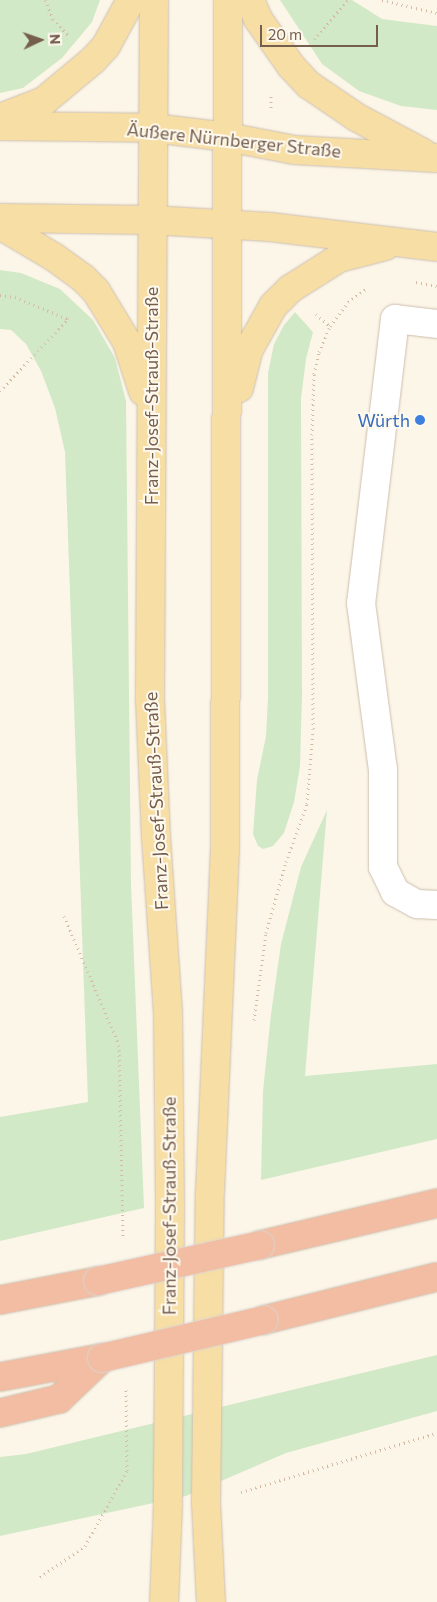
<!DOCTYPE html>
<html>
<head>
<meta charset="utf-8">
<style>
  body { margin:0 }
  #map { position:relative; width:437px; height:1602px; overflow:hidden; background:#fcf6e8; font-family:Commissioner,sans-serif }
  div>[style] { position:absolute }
  .green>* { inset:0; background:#d2e9c7 }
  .path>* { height:3px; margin-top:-1.5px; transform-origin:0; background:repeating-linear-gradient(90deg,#d5bba4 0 1px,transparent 0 5px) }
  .roads { filter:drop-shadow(0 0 1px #cdbeae) drop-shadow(0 0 1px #cdbeae) }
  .minor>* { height:28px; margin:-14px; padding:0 14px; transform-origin:14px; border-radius:14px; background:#fff }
  .major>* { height:28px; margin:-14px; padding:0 14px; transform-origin:14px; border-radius:14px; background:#f7dea4 }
  .highway>* { height:28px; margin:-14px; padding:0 14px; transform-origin:14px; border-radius:14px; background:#f2bda2 }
  .bridges { filter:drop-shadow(0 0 1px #dbd5d1) drop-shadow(0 0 1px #dbd5d1) }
  .highway-bridge>* { height:28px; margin:-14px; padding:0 14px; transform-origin:14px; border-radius:14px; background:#f2bda2 }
  .dots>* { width:14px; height:14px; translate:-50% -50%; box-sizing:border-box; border:2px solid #fef9ee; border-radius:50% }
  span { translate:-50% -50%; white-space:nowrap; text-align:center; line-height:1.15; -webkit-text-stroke:4px #fef9ee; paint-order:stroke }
  .street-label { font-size:18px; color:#755e4d }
  .shop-label { font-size:18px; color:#366cbe }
  .right { translate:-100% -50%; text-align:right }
  .north { position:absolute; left:15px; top:15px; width:50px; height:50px; -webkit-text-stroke:4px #fef9ee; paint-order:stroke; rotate:87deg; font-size:14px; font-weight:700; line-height:20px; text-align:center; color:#755e4d }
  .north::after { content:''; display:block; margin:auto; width:18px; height:22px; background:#755e4d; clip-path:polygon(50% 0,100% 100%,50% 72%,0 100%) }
  .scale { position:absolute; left:260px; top:25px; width:118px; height:22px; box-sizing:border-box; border:2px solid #755e4d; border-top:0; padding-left:6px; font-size:15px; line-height:18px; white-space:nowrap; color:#755e4d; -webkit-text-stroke:4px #fef9ee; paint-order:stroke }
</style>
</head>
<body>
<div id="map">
  <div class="green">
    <i style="clip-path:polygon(0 0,100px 0,92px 22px,62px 58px,23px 88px,0 93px)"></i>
    <i style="clip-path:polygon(280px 0,352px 0,382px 19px,437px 26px,437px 110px,401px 106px,359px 91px,322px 64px)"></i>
    <i style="clip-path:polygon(0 270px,21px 273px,60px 289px,93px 320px,115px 358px,126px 401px,131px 884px,144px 1208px,0 1241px,0 1117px,88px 1102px,65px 452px,55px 408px,41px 371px,26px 344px,11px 330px,0 329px)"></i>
    <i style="clip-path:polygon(295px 312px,313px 332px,306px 359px,301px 398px,302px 695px,300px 766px,294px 802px,284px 833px,273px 846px,263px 849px,258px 846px,253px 834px,257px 780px,266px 736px,268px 697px,268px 373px,274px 344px,284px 325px)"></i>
    <i style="clip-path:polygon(327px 810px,305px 1076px,437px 1064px,437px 1139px,261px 1180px,263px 1091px,271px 1014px,281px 944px,301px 867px)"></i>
    <i style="clip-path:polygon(437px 1355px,437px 1411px,286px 1453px,186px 1496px,0 1536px,0 1457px,26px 1454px)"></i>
  </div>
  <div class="path">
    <i style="left:45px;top:0;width:21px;rotate:67deg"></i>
    <i style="left:53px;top:19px;width:23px;rotate:47deg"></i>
    <i style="left:382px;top:0;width:57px;rotate:13.3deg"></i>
    <i style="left:314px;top:39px;width:52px;rotate:-48.9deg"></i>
    <i style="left:271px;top:96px;width:14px;rotate:90deg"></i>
    <i style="left:416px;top:282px;width:21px;rotate:11deg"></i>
    <i style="left:0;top:295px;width:15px;rotate:8deg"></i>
    <i style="left:15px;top:297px;width:57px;rotate:22.5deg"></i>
    <i style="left:68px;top:319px;width:3px;rotate:-45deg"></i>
    <i style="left:316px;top:314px;width:18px;rotate:41deg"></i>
    <i style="left:330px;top:326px;width:30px;rotate:-53deg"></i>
    <i style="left:348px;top:302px;width:22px;rotate:-36deg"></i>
    <i style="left:0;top:391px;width:99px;rotate:-46.6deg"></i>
    <i style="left:64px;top:916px;width:140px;rotate:66.9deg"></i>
    <i style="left:119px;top:1045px;width:194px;rotate:88.8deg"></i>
    <i style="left:254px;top:1020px;width:88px;rotate:-82.1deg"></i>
    <i style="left:266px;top:933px;width:74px;rotate:-74.3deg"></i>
    <i style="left:286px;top:862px;width:62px;rotate:-70.1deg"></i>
    <i style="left:307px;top:804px;width:75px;rotate:-85.4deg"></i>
    <i style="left:313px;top:729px;width:294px;rotate:-90.2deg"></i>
    <i style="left:312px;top:435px;width:61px;rotate:-88.1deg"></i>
    <i style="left:314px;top:374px;width:23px;rotate:-77deg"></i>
    <i style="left:319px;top:352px;width:28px;rotate:-67deg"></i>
    <i style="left:241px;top:1492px;width:205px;rotate:-16.8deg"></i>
    <i style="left:40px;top:1577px;width:55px;rotate:-34.6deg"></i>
    <i style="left:85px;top:1546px;width:86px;rotate:-60.8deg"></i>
    <i style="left:127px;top:1471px;width:83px;rotate:-90.7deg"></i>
  </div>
  <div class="roads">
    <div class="minor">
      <i style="left:437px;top:324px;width:42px;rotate:-173.2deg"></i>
      <i style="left:395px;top:319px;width:286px;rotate:96.8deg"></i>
      <i style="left:361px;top:603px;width:168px;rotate:82.5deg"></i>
      <i style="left:383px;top:770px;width:97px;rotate:90deg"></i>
      <i style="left:383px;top:867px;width:28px;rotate:64deg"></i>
      <i style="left:395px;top:892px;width:25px;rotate:29deg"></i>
      <i style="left:417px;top:904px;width:20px;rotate:3deg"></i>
    </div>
    <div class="major">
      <i style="left:154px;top:0;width:700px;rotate:90.33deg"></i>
      <i style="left:150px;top:700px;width:137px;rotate:87.5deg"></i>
      <i style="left:156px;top:837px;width:176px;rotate:86.1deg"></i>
      <i style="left:168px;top:1013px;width:193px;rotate:89.4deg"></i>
      <i style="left:170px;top:1206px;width:298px;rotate:90.4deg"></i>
      <i style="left:168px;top:1504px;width:98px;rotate:92.3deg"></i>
      <i style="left:250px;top:0;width:21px;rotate:67deg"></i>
      <i style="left:258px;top:19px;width:57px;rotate:54.9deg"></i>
      <i style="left:291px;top:66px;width:26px;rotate:47deg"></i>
      <i style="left:309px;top:85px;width:57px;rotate:34.2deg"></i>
      <i style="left:356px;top:117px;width:76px;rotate:28.2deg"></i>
      <i style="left:0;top:118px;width:47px;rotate:-21.1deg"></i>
      <i style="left:44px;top:101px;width:64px;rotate:-39.9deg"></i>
      <i style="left:93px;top:60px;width:19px;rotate:-47deg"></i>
      <i style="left:106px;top:46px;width:52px;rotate:-61.5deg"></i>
      <i style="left:0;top:126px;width:153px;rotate:0.7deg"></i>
      <i style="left:153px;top:128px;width:75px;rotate:6.9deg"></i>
      <i style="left:227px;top:137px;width:69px;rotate:10.8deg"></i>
      <i style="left:295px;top:150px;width:142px;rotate:3.2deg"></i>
      <i style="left:0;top:218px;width:152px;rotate:0.8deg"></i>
      <i style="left:152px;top:220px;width:118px;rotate:3.4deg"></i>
      <i style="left:270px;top:227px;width:168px;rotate:6.8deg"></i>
      <i style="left:0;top:225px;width:63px;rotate:30.7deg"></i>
      <i style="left:54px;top:257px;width:36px;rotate:36deg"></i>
      <i style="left:83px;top:278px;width:18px;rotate:45deg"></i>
      <i style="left:96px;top:291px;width:60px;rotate:58.7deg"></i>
      <i style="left:127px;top:342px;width:52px;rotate:71.9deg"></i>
      <i style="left:239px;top:388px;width:38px;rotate:-76deg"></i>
      <i style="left:248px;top:351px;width:51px;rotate:-60.9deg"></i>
      <i style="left:273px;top:306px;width:24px;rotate:-45deg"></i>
      <i style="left:290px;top:289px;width:58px;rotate:-32.3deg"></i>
      <i style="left:339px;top:258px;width:48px;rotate:-14.6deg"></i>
      <i style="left:211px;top:1602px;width:100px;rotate:-92.9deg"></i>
      <i style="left:206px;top:1502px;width:310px;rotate:-89.3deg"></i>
      <i style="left:210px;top:1192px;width:343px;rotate:-87.5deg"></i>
      <i style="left:225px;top:849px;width:849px;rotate:-89.8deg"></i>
    </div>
    <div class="highway">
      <i style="left:260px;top:1245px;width:182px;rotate:-13.3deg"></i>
      <i style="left:0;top:1300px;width:100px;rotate:-11deg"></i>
      <i style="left:264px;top:1320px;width:178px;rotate:-14deg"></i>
      <i style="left:0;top:1377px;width:104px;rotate:-10.6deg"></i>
      <i style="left:0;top:1413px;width:61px;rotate:-13.3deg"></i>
      <i style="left:59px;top:1399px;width:59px;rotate:-43.6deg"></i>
    </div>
  </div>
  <div class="bridges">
    <div class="highway-bridge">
      <i style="left:98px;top:1281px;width:166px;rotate:-12.5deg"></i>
      <i style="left:102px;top:1358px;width:166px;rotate:-13.2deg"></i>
    </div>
  </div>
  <div class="dots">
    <i style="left:420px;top:420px;background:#3f7fe0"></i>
  </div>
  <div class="street-label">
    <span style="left:234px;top:140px;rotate:6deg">Äußere Nürnberger Straße</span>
    <span style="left:151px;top:396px;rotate:-90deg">Franz-Josef-Strauß-Straße</span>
    <span style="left:156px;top:801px;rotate:-93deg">Franz-Josef-Strauß-Straße</span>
    <span style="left:169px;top:1206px;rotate:-90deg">Franz-Josef-Strauß-Straße</span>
  </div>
  <div class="shop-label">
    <span class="right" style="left:410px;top:420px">Würth</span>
  </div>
  <div class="north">N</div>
  <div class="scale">20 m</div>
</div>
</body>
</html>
